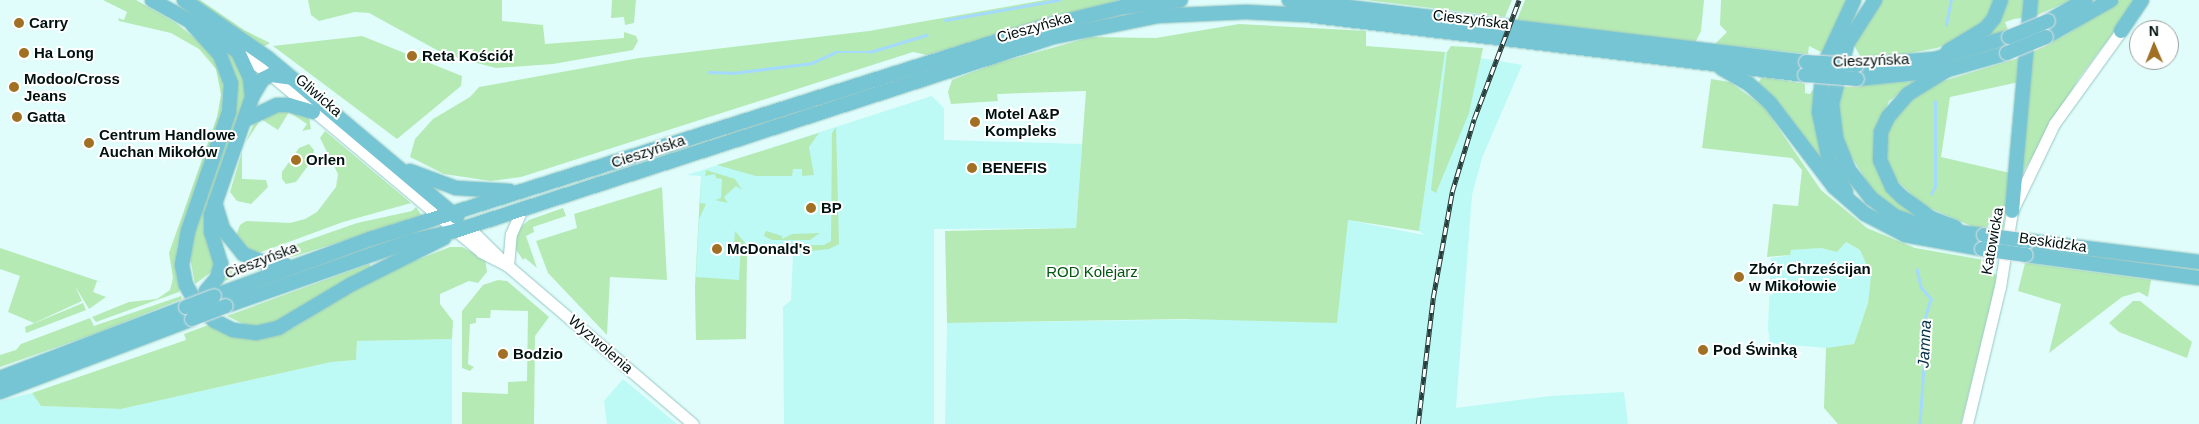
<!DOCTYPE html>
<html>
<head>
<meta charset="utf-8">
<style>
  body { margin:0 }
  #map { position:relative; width:2199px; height:424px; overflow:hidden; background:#e0fdfb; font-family:Helvetica,sans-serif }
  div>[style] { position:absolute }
  .built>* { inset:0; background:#bdf9f5 }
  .green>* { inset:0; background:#b5eab4 }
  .stream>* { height:2.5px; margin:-1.25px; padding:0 1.25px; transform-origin:1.25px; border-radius:1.25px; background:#a4dafe }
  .roads { filter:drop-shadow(0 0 1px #97c7c4) drop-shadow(0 0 1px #97c7c4) }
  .secondary>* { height:11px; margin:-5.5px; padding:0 5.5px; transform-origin:5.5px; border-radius:5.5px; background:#fff }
  .primary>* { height:14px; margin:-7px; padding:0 7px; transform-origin:7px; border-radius:7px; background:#76c5d4 }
  .rail>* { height:4.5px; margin-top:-2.25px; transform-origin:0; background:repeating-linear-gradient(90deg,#fff 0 8px,#293c3a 0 16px); box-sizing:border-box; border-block:1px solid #293c3a }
  .bridges { filter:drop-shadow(0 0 1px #e1e2e2) drop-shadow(0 0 1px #e1e2e2) }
  .primary-bridge>* { height:14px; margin:-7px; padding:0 7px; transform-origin:7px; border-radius:7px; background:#76c5d4 }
  .dots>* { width:14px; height:14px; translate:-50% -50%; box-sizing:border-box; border:2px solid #fff; border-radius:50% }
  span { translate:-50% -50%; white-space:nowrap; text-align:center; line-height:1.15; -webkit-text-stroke:4px #fff; paint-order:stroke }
  .street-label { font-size:15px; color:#011110 }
  .poi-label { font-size:15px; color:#011110; font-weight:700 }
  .left { translate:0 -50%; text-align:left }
  .park-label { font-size:15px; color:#025610 }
  .water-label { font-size:16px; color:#043148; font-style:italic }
  .north { position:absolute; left:2129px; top:20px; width:50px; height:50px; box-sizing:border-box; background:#fff; border:1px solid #99a09f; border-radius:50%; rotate:359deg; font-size:14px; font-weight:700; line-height:20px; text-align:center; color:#011110 }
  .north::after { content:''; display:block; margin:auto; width:18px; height:22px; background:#a17025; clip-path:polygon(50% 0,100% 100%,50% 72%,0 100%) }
</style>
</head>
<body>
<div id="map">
  <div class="built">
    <i style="clip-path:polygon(1445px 52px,1522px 65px,1482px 158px,1472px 195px,1456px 408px,1550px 396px,1624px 392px,1628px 424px,945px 424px,947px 323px,1230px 319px,1348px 220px,1424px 235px,1419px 231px)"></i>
    <i style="clip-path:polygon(932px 96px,944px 108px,944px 140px,1082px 144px,1076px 228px,934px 229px,934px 424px,784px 424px,783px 307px,791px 300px,793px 253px,746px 252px,746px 339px,696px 340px,695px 288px,701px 176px,687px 175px)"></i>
    <i style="clip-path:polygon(1846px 242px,1860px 250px,1871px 275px,1868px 303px,1854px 344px,1826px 348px,1770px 343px,1768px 328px,1771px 258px,1790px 255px,1791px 250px,1821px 248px,1837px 252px)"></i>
    <i style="clip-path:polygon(452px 339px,452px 424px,0 424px,0 401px,32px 393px,41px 406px,121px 409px,331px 362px,356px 360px,357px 341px)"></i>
    <i style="clip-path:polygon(623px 379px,677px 424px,607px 424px,604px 401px)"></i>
  </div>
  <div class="green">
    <i style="clip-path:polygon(103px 0,136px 0,176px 23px,213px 53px,224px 77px,221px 118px,177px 247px,176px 272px,180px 290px,179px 292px,96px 322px,92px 317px,129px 302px,157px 299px,170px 290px,173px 278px,169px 253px,217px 117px,221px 95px,216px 69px,199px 49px,171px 33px,119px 21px,118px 18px,124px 20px,127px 12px)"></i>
    <i style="clip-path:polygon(193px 0,200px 0,244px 30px,270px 43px,263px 47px)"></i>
    <i style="clip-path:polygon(308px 0,502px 0,502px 21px,543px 25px,545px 44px,624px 38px,624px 32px,636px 36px,638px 41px,633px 50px,553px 64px,496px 68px,446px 55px,369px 13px,355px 12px,319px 21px,311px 15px)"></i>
    <i style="clip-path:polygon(612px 0,636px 0,634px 23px,625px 25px,624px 17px,611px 18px)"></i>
    <i style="clip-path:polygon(1045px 0,1119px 0,927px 55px,913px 52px,521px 177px,491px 181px,444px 174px,410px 157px,415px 139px,433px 119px,470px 97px,479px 87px,639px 58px,869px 31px)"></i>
    <i style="clip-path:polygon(1367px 0,1512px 0,1505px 17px)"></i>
    <i style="clip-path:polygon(1525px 0,1704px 0,1701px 31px,1695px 43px,1517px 20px)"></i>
    <i style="clip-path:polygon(1721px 0,1847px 0,1823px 53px,1809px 46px,1808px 54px,1715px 44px,1727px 32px,1720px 25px)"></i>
    <i style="clip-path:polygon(1881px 0,1995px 0,1986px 21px,1959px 39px,1937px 48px,1894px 56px,1860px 56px,1854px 45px)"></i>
    <i style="clip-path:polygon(2006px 0,2028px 0,2023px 21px,2021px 18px,2014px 19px,2005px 22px,2008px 30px,1983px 38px,1996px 24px)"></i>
    <i style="clip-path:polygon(2035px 0,2071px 0,2033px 17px)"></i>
    <i style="clip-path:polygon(2120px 0,2138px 0,2079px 78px,2021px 176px,2032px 52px,2066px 35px)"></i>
    <i style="clip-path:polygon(1239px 24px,1366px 31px,1366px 46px,1445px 52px,1419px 231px,1348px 220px,1337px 323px,1185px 319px,947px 323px,945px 231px,1076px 228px,1086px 91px,997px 94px,998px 101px,951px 104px,948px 92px,952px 80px,994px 64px,1091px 37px,1156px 38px)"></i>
    <i style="clip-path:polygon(362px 36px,462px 76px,461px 86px,397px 139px,273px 46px)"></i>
    <i style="clip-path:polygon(1451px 46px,1483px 48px,1469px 113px,1436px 193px,1431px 190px,1447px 52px)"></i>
    <i style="clip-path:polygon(226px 48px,235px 57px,244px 73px,245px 98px,205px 211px,205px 229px,217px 260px,214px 270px,195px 284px,190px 257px,191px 243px,236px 79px)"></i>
    <i style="clip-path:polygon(2022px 57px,2019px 82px,1950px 97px,1941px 157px,2010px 173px,2003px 230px,1991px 218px,1987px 229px,1976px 228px,1923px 205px,1892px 176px,1886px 158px,1885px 139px,1892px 119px,1910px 97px,1927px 86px)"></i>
    <i style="clip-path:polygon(1762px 77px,1805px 84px,1805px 93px,1810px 94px,1816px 85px,1830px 172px,1758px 83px)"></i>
    <i style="clip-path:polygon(1711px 79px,1730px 82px,1764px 107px,1821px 190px,1867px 228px,1915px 248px,1984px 260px,1997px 277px,1961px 424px,1838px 424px,1824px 408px,1826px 348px,1854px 344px,1868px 303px,1871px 275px,1860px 250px,1846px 242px,1837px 252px,1821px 248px,1791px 250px,1790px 255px,1767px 257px,1773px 204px,1798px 206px,1802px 170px,1792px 158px,1702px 148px)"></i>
    <i style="clip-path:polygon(1916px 81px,1889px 101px,1876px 132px,1877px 153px,1918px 218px,1893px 207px,1872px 190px,1845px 146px,1838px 111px,1843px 87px)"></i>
    <i style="clip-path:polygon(275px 108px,303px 112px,309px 117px,311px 129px,302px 131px,307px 124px,289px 112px,278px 130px,261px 119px,246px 142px,254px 123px)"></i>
    <i style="clip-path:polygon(836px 127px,839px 244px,829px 249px,793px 253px,747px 252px,746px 339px,696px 340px,695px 288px,701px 176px,700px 203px,706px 204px,699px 219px,696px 277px,739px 280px,741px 244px,734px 244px,735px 231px,751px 250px,770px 250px,781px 245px,824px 245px,831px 241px,832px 133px)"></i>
    <i style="clip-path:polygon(325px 131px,411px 203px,343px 222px,253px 255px,236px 236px,240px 225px,246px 221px,290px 223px,305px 219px,317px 212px,336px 187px,338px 174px,320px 138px)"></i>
    <i style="clip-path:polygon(819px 133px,809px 147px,814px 175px,802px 176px,802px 169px,793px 169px,792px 176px,756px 176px,717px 165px)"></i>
    <i style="clip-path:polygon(309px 144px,314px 150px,313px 159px,296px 182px,286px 184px,282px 179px,282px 172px,299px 148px)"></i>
    <i style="clip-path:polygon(242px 152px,242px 179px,266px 180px,268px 187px,251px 204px,237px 201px,230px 192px)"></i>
    <i style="clip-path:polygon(706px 170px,735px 179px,742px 190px,736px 186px,724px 197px,728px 203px,715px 200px,721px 198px,722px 179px,716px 178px,715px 174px,705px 176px)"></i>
    <i style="clip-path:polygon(662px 187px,667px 280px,610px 277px,607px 335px,548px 273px,536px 241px,577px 228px,574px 214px)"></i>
    <i style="clip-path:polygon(416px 207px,422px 216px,292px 257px,260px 257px,357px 223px,412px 211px)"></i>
    <i style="clip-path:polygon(563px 208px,566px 216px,533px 227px,534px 232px,526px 236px,537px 268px,525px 258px,523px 260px,515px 248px,516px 231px,529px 220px)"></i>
    <i style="clip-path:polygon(766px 231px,782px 236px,782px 239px,792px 234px,820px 233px,810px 240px,772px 240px,764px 236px)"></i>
    <i style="clip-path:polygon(450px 247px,462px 247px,485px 259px,487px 272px,478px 283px,469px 281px,440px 294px,440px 304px,453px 321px,452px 339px,357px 341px,356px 360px,331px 362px,121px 409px,41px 406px,32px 393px,186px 340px,184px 334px,211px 324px,273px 336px,295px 327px,371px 278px)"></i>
    <i style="clip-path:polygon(0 248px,104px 283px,97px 281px,93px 292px,106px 297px,89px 309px,75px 286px,82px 301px,34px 323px,8px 312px,20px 276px,0 269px)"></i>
    <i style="clip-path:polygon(247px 262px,259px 268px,222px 282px,225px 270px)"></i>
    <i style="clip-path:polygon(2025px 263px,2151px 280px,2148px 297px,2139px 292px,2122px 297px,2049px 353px,2061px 304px,2018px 291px)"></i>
    <i style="clip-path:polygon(369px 264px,371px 268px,298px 314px,264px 326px,248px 326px,227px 316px)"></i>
    <i style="clip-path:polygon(498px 280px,507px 281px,549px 317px,535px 336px,534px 424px,462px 424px,462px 392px,508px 394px,508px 382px,527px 381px,528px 311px,491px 310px,490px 318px,476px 318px,476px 323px,470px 324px,468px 364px,474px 367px,470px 371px,462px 368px,462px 311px,483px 285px)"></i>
    <i style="clip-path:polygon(181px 296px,182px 299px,97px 333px,0 367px,0 355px,16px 350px,21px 344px,90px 318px,94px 326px)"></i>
    <i style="clip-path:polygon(2133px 301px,2140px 301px,2192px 342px,2187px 358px,2119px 332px,2109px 323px)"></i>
    <i style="clip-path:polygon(83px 303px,86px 310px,26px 333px,25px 327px)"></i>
  </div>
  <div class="stream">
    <i style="left:945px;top:20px;width:116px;rotate:-10deg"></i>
    <i style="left:1946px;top:25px;width:25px;rotate:-79deg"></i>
    <i style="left:709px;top:72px;width:24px;rotate:2deg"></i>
    <i style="left:733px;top:73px;width:80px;rotate:-7.2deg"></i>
    <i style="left:812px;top:63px;width:26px;rotate:-25deg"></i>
    <i style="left:836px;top:52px;width:34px"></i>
    <i style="left:870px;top:52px;width:59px;rotate:-16.9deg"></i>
    <i style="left:1931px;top:194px;width:9px;rotate:-63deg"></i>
    <i style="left:1935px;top:186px;width:84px;rotate:-90deg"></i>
    <i style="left:1917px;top:269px;width:18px;rotate:77deg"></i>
    <i style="left:1921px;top:287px;width:16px;rotate:50deg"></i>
    <i style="left:1931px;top:299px;width:28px;rotate:107deg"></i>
    <i style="left:1923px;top:326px;width:28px;rotate:86deg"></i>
    <i style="left:1925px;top:354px;width:70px;rotate:94.1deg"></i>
  </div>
  <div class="roads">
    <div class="secondary">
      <i style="left:238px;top:52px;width:40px;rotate:34.9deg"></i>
      <i style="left:271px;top:75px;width:275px;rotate:40.1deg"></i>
      <i style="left:481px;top:252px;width:30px;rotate:27deg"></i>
      <i style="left:468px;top:227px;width:56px;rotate:44.3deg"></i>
      <i style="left:508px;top:266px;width:243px;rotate:40.5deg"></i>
      <i style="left:508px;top:266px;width:32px;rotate:-85deg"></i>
      <i style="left:511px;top:234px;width:27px;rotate:-66deg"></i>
      <i style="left:1967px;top:424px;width:141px;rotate:-76.5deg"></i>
      <i style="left:2000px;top:287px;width:77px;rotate:-81deg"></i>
      <i style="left:2012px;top:211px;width:97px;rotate:-64.2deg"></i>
      <i style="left:2054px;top:124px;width:115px;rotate:-54.2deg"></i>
    </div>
    <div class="primary">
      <i style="left:152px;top:0;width:72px;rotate:29.1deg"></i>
      <i style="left:215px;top:35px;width:29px;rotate:36deg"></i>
      <i style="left:238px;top:52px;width:29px;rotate:65deg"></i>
      <i style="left:250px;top:78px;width:19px;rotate:84deg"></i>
      <i style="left:184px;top:0;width:102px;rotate:34.6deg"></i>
      <i style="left:268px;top:58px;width:247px;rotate:40.1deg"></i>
      <i style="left:1289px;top:0;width:521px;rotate:6.84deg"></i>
      <i style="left:1875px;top:0;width:52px;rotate:122.5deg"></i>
      <i style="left:1847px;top:44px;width:62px;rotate:104deg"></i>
      <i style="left:1832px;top:104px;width:34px;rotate:83deg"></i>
      <i style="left:1836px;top:138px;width:35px;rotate:68deg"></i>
      <i style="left:1849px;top:170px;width:36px;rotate:52deg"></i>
      <i style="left:1871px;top:198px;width:30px;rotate:37deg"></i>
      <i style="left:1895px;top:216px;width:38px;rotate:20deg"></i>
      <i style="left:1931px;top:229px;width:53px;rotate:6.5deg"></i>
      <i style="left:2048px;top:21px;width:43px;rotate:-29.6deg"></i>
      <i style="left:192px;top:24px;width:42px;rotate:47.9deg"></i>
      <i style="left:220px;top:55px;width:30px;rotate:69deg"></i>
      <i style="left:231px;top:83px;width:29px;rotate:94deg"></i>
      <i style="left:229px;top:112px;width:126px;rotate:109deg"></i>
      <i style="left:188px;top:231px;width:35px;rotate:100deg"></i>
      <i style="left:182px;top:265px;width:20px;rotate:79deg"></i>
      <i style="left:186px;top:285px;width:26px;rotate:61deg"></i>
      <i style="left:199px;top:308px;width:21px;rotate:39deg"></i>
      <i style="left:215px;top:321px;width:20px;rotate:27deg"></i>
      <i style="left:233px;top:330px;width:23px;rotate:7deg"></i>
      <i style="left:256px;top:333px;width:23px;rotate:-13deg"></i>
      <i style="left:278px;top:328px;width:84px;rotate:-30.8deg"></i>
      <i style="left:350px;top:285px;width:105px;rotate:-26.6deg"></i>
      <i style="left:2121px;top:31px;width:37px;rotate:-56deg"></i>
      <i style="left:2046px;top:37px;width:75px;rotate:-29.6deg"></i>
      <i style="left:1948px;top:51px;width:44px;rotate:-31.2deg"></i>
      <i style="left:1986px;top:28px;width:13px;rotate:-51deg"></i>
      <i style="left:1994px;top:18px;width:19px;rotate:-69deg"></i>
      <i style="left:1857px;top:65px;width:78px;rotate:-4.4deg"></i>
      <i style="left:1935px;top:59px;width:77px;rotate:-16.6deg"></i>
      <i style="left:1721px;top:68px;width:32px;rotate:30deg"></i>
      <i style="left:1749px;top:84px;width:28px;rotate:42deg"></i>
      <i style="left:1770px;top:103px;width:106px;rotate:52.7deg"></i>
      <i style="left:1834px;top:187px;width:41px;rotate:41.1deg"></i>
      <i style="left:1865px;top:214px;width:45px;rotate:27.7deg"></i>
      <i style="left:1905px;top:235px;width:78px;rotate:10.3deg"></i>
      <i style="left:1947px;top:70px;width:46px;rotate:148.4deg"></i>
      <i style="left:1908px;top:94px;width:30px;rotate:131deg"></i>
      <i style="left:1888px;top:117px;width:17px;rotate:115deg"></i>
      <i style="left:1881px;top:132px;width:28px;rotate:92deg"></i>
      <i style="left:1880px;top:160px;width:30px;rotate:66deg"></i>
      <i style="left:1892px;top:187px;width:14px;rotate:45deg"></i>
      <i style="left:1902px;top:197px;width:36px;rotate:36deg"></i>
      <i style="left:1931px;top:218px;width:26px;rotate:21deg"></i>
      <i style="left:1857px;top:79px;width:90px;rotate:-5.7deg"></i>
      <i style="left:1947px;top:70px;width:62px;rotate:-15.8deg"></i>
      <i style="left:245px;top:120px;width:35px;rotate:-25deg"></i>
      <i style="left:277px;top:105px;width:12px"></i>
      <i style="left:289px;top:105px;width:25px;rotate:16deg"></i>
      <i style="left:410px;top:171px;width:49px;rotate:20.3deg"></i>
      <i style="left:456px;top:188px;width:54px;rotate:3.2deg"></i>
      <i style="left:1846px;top:192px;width:36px;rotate:-118deg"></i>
      <i style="left:1829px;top:160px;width:49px;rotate:-101.8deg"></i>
      <i style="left:1819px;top:112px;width:45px;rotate:-84.9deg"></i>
      <i style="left:1823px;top:67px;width:74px;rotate:-65.2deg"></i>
      <i style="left:215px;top:203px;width:27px;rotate:73deg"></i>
      <i style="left:223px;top:229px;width:32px;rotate:51deg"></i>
      <i style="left:243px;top:254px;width:18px;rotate:22deg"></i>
      <i style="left:260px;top:261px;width:26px;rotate:9deg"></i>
      <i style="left:2012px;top:211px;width:212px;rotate:-84.9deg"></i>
      <i style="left:2029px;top:241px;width:171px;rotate:7deg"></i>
      <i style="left:2026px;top:255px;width:175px;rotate:7.6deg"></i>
      <i style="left:206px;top:291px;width:17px;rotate:-50deg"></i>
      <i style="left:217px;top:278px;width:15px;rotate:-74deg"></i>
      <i style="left:221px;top:264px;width:34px;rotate:-107deg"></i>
      <i style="left:211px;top:232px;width:17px;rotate:-90deg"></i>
      <i style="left:211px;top:215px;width:125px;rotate:-70.8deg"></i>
      <i style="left:252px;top:97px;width:21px;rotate:-59deg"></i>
      <i style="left:263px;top:79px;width:9px;rotate:-27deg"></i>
      <i style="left:271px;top:75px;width:21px;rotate:8deg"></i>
      <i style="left:214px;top:296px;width:166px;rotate:-20.1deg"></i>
      <i style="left:370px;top:239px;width:708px;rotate:-17.51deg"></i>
      <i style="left:1045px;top:26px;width:80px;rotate:-13.7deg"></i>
      <i style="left:1123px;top:7px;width:58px;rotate:-6.9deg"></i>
      <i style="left:226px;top:306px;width:196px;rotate:-19.4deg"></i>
      <i style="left:411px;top:241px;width:45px;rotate:-12.8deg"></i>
      <i style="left:455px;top:231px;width:630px;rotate:-17.95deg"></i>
      <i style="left:1054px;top:37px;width:105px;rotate:-11.5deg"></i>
      <i style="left:1157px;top:16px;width:89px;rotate:-2.6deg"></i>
      <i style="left:1246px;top:12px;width:60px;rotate:2.9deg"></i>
      <i style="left:1306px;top:15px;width:503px;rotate:6.86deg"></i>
      <i style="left:0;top:378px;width:199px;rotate:-20.9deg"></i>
      <i style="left:0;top:392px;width:205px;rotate:-20.8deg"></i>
    </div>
  </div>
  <div class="rail">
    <i style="left:1418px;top:424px;width:127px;rotate:-83.2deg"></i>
    <i style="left:1433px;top:298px;width:108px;rotate:-79.8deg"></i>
    <i style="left:1452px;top:192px;width:76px;rotate:-73.2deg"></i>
    <i style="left:1474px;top:119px;width:127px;rotate:-69.3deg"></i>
  </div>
  <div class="bridges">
    <div class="primary-bridge">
      <i style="left:2009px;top:37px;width:42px;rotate:-22.3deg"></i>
      <i style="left:2007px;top:53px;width:42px;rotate:-22.3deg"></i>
      <i style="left:1806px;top:62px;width:51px;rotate:3.4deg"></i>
      <i style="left:1805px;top:75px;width:52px;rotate:4.4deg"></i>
      <i style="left:1984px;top:235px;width:45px;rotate:7.6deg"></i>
      <i style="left:1982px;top:249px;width:44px;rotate:7.8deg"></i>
      <i style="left:186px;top:307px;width:30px;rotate:-21deg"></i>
      <i style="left:192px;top:319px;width:36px;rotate:-21deg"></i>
    </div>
  </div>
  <div class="dots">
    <i style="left:19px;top:23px;background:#a17025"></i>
    <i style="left:24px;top:53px;background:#a17025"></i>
    <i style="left:412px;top:56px;background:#a17025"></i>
    <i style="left:14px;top:87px;background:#a17025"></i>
    <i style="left:17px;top:117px;background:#a17025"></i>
    <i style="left:975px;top:122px;background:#a17025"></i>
    <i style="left:89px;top:143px;background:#a17025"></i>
    <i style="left:296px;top:160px;background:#a17025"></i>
    <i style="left:972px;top:168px;background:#a17025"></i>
    <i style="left:811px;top:208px;background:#a17025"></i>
    <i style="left:717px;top:249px;background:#a17025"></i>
    <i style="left:1739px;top:277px;background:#a17025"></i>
    <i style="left:1703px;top:350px;background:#a17025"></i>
    <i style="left:503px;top:354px;background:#a17025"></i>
  </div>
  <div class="street-label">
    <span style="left:1471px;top:19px;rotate:7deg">Cieszyńska</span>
    <span style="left:1034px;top:27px;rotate:-16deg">Cieszyńska</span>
    <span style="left:1871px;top:60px;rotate:-2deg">Cieszyńska</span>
    <span style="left:319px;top:95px;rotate:41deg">Gliwicka</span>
    <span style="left:648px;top:151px;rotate:-18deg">Cieszyńska</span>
    <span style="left:1992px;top:241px;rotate:-80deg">Katowicka</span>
    <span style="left:2053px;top:242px;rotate:8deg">Beskidzka</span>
    <span style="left:261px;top:260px;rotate:-21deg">Cieszyńska</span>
    <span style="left:601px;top:344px;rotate:41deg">Wyzwolenia</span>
  </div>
  <div class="poi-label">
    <span class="left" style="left:29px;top:23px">Carry</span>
    <span class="left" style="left:34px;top:53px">Ha Long</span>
    <span class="left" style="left:422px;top:56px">Reta Kościół</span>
    <span class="left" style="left:24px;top:87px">Modoo/Cross<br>Jeans</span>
    <span class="left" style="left:985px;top:122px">Motel A&amp;P<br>Kompleks</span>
    <span class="left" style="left:27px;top:117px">Gatta</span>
    <span class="left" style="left:99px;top:143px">Centrum Handlowe<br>Auchan Mikołów</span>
    <span class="left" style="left:306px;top:160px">Orlen</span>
    <span class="left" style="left:982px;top:168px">BENEFIS</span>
    <span class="left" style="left:821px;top:208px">BP</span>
    <span class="left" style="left:727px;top:249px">McDonald's</span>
    <span class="left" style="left:1749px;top:277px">Zbór Chrześcijan<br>w Mikołowie</span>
    <span class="left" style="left:1713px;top:350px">Pod Świnką</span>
    <span class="left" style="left:513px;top:354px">Bodzio</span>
  </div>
  <div class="park-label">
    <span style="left:1092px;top:272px">ROD Kolejarz</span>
  </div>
  <div class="water-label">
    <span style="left:1925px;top:344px;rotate:-87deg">Jamna</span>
  </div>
  <div class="north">N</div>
</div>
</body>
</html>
